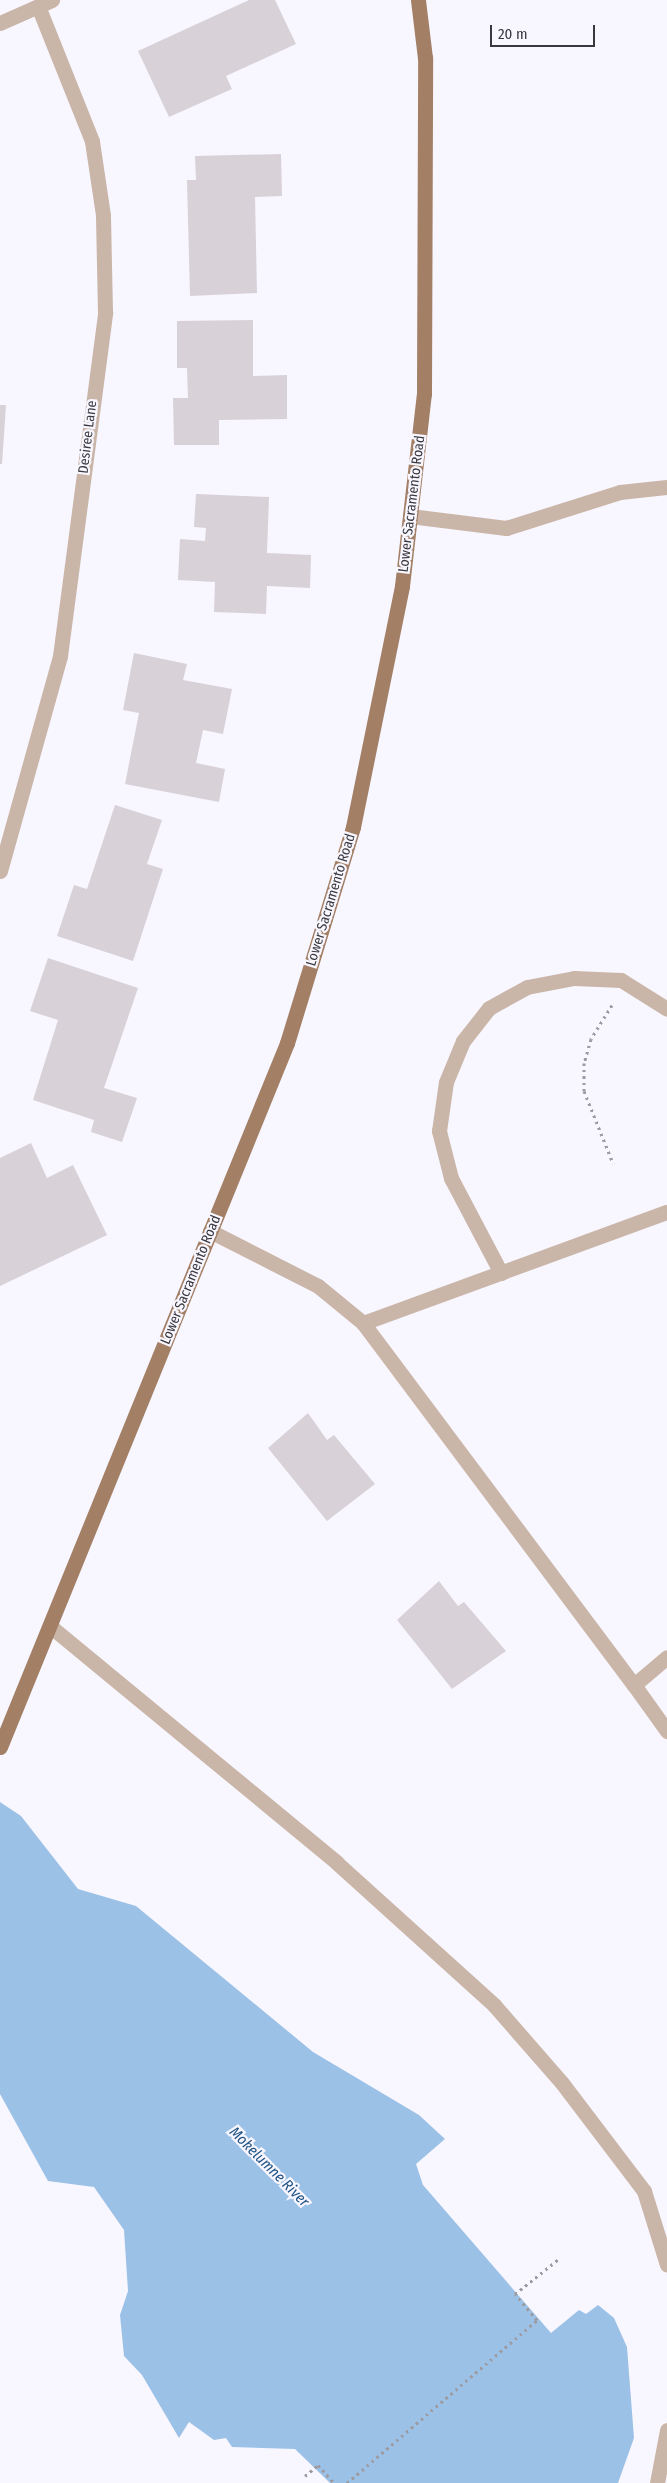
<!DOCTYPE html>
<html>
<head>
<meta charset="utf-8">
<style>
  body { margin:0 }
  #map { position:relative; width:667px; height:2483px; overflow:hidden; background:#f8f6ff; font-family:"Fira Sans Condensed",sans-serif }
  div>[style] { position:absolute }
  .water>* { inset:0; background:#9cc1e7 }
  .building>* { inset:0; background:#d9d1d8 }
  .path>* { height:3px; margin-top:-1.5px; transform-origin:0; background:repeating-linear-gradient(90deg,#9d9ba2 0 2.5px,transparent 0 6.5px) }
  .minor>* { height:15px; margin:-7.5px; padding:0 7.5px; transform-origin:7.5px; border-radius:7.5px; background:#cab6a8 }
  .major>* { height:15px; margin:-7.5px; padding:0 7.5px; transform-origin:7.5px; border-radius:7.5px; background:#a27f65 }
  span { translate:-50% -50%; white-space:nowrap; text-align:center; line-height:1.15; -webkit-text-stroke:4.5px #f8f6ff; paint-order:stroke }
  .street-label { font-size:14px; color:#39383c }
  .water-label { font-size:15px; color:#215485; font-style:italic }
  .scale { position:absolute; left:490px; top:25px; width:105px; height:22px; box-sizing:border-box; border:2px solid #39383c; border-top:0; padding-left:6px; font-size:15px; line-height:18px; white-space:nowrap; color:#39383c; -webkit-text-stroke:4px #f8f6ff; paint-order:stroke }
</style>
</head>
<body>
<div id="map">
  <div class="water">
    <i style="clip-path:polygon(0 1802px,21px 1816px,78px 1889px,136px 1906px,313px 2052px,419px 2115px,445px 2139px,416px 2164px,423px 2185px,551px 2333px,579px 2310px,586px 2314px,598px 2305px,614px 2318px,627px 2347px,634px 2438px,618px 2483px,330px 2483px,295px 2449px,232px 2447px,226px 2438px,214px 2440px,189px 2422px,179px 2438px,142px 2375px,124px 2356px,120px 2315px,128px 2291px,124px 2230px,94px 2187px,48px 2181px,0 2094px)"></i>
  </div>
  <div class="building">
    <i style="clip-path:polygon(249px 0,275px 0,296px 44px,226px 76px,232px 89px,169px 117px,138px 51px)"></i>
    <i style="clip-path:polygon(281px 154px,282px 196px,255px 197px,257px 293px,190px 296px,187px 180px,196px 180px,195px 156px)"></i>
    <i style="clip-path:polygon(253px 320px,253px 376px,287px 375px,287px 419px,219px 420px,219px 445px,174px 445px,173px 398px,188px 398px,187px 368px,177px 368px,177px 321px)"></i>
    <i style="clip-path:polygon(0 405px,6px 405px,2px 464px,0 464px)"></i>
    <i style="clip-path:polygon(196px 494px,269px 497px,267px 553px,311px 555px,310px 588px,267px 586px,266px 614px,214px 612px,215px 582px,178px 580px,180px 539px,205px 541px,206px 528px,194px 527px)"></i>
    <i style="clip-path:polygon(134px 653px,187px 664px,183px 680px,232px 689px,223px 734px,203px 730px,196px 763px,225px 769px,219px 802px,125px 784px,139px 713px,123px 710px)"></i>
    <i style="clip-path:polygon(115px 805px,162px 820px,147px 864px,163px 869px,133px 961px,57px 936px,74px 885px,87px 889px)"></i>
    <i style="clip-path:polygon(48px 958px,138px 988px,104px 1088px,137px 1098px,122px 1142px,91px 1132px,94px 1120px,33px 1100px,58px 1020px,30px 1011px)"></i>
    <i style="clip-path:polygon(31px 1143px,47px 1178px,73px 1165px,107px 1235px,0 1286px,0 1158px)"></i>
    <i style="clip-path:polygon(308px 1413px,327px 1440px,334px 1435px,375px 1484px,327px 1521px,268px 1448px)"></i>
    <i style="clip-path:polygon(439px 1581px,458px 1606px,464px 1602px,506px 1651px,452px 1689px,397px 1620px)"></i>
  </div>
  <div class="path">
    <i style="left:612px;top:1005px;width:40px;rotate:122deg"></i>
    <i style="left:591px;top:1039px;width:25px;rotate:106deg"></i>
    <i style="left:584px;top:1063px;width:28px;rotate:90deg"></i>
    <i style="left:584px;top:1091px;width:78px;rotate:68.1deg"></i>
    <i style="left:305px;top:2476px;width:17px;rotate:-40deg"></i>
    <i style="left:318px;top:2465px;width:24px;rotate:48deg"></i>
    <i style="left:347px;top:2483px;width:250px;rotate:-40.6deg"></i>
    <i style="left:537px;top:2320px;width:34px;rotate:-130deg"></i>
    <i style="left:515px;top:2294px;width:58px;rotate:-38.7deg"></i>
  </div>
  <div class="minor">
    <i style="left:0;top:23px;width:57px;rotate:-23.9deg"></i>
    <i style="left:410px;top:516px;width:97px;rotate:7.1deg"></i>
    <i style="left:506px;top:528px;width:120px;rotate:-17.5deg"></i>
    <i style="left:620px;top:492px;width:47px;rotate:-6.1deg"></i>
    <i style="left:0;top:871px;width:223px;rotate:-74.4deg"></i>
    <i style="left:60px;top:656px;width:347px;rotate:-82.5deg"></i>
    <i style="left:105px;top:312px;width:97px;rotate:-91.2deg"></i>
    <i style="left:103px;top:215px;width:75px;rotate:-98.5deg"></i>
    <i style="left:92px;top:141px;width:145px;rotate:-111.8deg"></i>
    <i style="left:210px;top:1231px;width:121px;rotate:27deg"></i>
    <i style="left:318px;top:1286px;width:58px;rotate:39.4deg"></i>
    <i style="left:363px;top:1323px;width:324px;rotate:-20.1deg"></i>
    <i style="left:501px;top:1273px;width:107px;rotate:-117.8deg"></i>
    <i style="left:451px;top:1178px;width:49px;rotate:-104.3deg"></i>
    <i style="left:439px;top:1131px;width:49px;rotate:-81.9deg"></i>
    <i style="left:446px;top:1082px;width:44px;rotate:-67.5deg"></i>
    <i style="left:463px;top:1041px;width:42px;rotate:-51.8deg"></i>
    <i style="left:489px;top:1008px;width:43px;rotate:-28.9deg"></i>
    <i style="left:527px;top:987px;width:48px;rotate:-10.8deg"></i>
    <i style="left:574px;top:978px;width:47px;rotate:2.4deg"></i>
    <i style="left:621px;top:980px;width:54px;rotate:32.2deg"></i>
    <i style="left:363px;top:1323px;width:452px;rotate:53.2deg"></i>
    <i style="left:634px;top:1685px;width:43px;rotate:-40.3deg"></i>
    <i style="left:50px;top:1626px;width:372px;rotate:39.5deg"></i>
    <i style="left:337px;top:1863px;width:212px;rotate:42.1deg"></i>
    <i style="left:494px;top:2005px;width:103px;rotate:48.9deg"></i>
    <i style="left:562px;top:2083px;width:136px;rotate:52.8deg"></i>
    <i style="left:644px;top:2191px;width:77px;rotate:72.7deg"></i>
    <i style="left:634px;top:1685px;width:57px;rotate:54.3deg"></i>
    <i style="left:657px;top:2483px;width:54px;rotate:-79.3deg"></i>
  </div>
  <div class="major">
    <i style="left:0;top:1747px;width:760px;rotate:-67.82deg"></i>
    <i style="left:287px;top:1043px;width:226px;rotate:-73deg"></i>
    <i style="left:353px;top:827px;width:246px;rotate:-78.5deg"></i>
    <i style="left:402px;top:586px;width:193px;rotate:-83.5deg"></i>
    <i style="left:424px;top:394px;width:336px;rotate:-89.8deg"></i>
    <i style="left:425px;top:58px;width:58px;rotate:-96.9deg"></i>
  </div>
  <div class="street-label">
    <span style="left:88px;top:437px;rotate:-83deg">Desiree Lane</span>
    <span style="left:412px;top:504px;rotate:-83deg">Lower Sacramento Road</span>
    <span style="left:331px;top:900px;rotate:-73deg">Lower Sacramento Road</span>
    <span style="left:191px;top:1280px;rotate:-68deg">Lower Sacramento Road</span>
  </div>
  <div class="water-label">
    <span style="left:269px;top:2167px;rotate:45deg">Mokelumne River</span>
  </div>
  <div class="scale">20 m</div>
</div>
</body>
</html>
